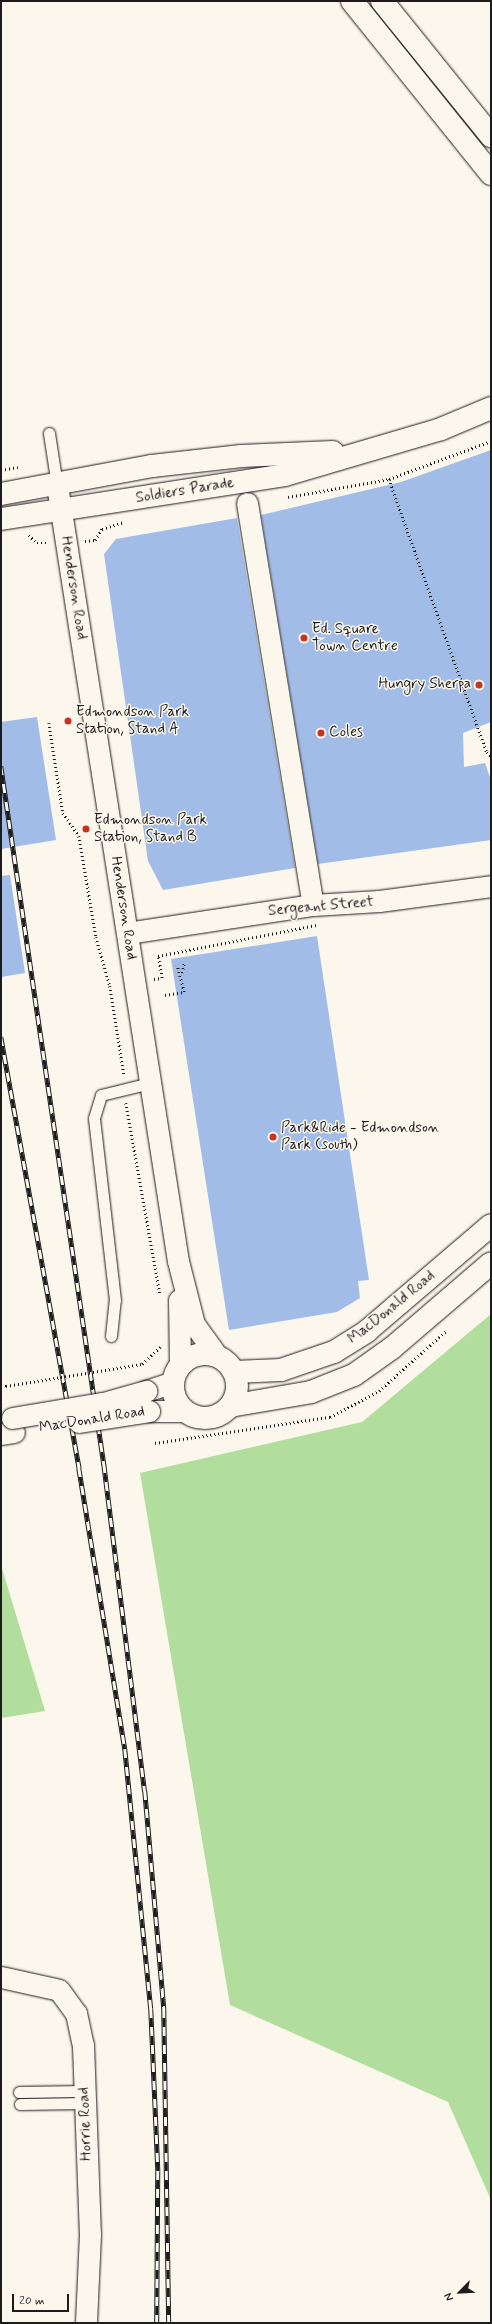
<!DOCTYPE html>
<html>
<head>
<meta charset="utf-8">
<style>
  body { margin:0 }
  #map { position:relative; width:492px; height:2324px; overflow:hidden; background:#fbf7ec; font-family:Mynerve,sans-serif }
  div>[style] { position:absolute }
  .green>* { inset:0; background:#b1de9c }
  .building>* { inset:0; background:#a2bce8 }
  .path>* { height:2.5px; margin-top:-1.25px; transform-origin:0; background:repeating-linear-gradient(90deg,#1c1c1c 0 1px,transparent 0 4px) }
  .roads { filter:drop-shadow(0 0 1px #1c1c1c) drop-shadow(0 0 1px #1c1c1c) }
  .lane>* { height:11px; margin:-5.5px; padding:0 5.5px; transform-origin:5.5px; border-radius:5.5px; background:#fbf7ec }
  .street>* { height:21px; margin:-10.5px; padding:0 10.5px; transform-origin:10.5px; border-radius:10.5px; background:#fbf7ec }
  .secondary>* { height:22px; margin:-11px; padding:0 11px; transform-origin:11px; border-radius:11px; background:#fbf7ec }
  .secondary>.ring { margin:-11px; padding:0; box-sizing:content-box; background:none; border:22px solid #fbf7ec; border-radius:50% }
  .rail>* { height:4.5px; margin-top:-2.25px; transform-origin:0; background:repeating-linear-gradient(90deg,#fbf7ec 0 9px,#1c1c1c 0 18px); box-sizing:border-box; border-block:1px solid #1c1c1c }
  .path-bridge>* { height:2.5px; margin-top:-1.25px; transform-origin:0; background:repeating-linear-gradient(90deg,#1c1c1c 0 1px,transparent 0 4px) }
  .bridges { filter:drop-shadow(0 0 1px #1c1c1c) drop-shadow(0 0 1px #1c1c1c) }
  .street-bridge>* { height:21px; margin:-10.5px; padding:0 10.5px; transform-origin:10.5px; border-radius:10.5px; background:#fbf7ec }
  .dots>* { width:11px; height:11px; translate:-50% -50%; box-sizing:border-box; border:2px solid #fbf7ec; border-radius:50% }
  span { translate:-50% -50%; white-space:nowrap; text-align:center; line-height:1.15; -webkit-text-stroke:3px #fbf7ec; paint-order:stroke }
  .street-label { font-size:15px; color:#1c1c1c }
  .poi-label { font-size:15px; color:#1c1c1c }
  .left { translate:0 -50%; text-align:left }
  .right { translate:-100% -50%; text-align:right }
  .frame { position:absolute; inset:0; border:2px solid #1c1c1c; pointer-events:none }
  .north { position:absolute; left:440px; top:2272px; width:40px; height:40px; -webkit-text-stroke:3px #fbf7ec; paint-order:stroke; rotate:246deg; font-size:11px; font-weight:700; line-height:16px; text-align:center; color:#1c1c1c }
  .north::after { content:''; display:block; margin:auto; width:14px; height:18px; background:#1c1c1c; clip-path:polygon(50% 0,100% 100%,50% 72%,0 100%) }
  .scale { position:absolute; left:12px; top:2294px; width:57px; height:18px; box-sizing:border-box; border:2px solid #1c1c1c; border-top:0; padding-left:5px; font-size:12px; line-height:14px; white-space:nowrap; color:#1c1c1c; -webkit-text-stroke:3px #fbf7ec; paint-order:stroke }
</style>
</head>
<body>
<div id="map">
  <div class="green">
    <i style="clip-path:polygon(491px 1314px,491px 2200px,448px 2102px,230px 2005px,140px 1473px,362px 1422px)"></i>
    <i style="clip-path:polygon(1px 1565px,45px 1711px,1px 1718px)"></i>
  </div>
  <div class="building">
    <i style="clip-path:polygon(491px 450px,491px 722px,463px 733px,464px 767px,485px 763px,491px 780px,491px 840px,318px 864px,261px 515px,401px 482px)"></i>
    <i style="clip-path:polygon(237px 518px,295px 868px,163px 890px,148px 861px,104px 554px,116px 539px)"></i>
    <i style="clip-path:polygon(37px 717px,56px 840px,1px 849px,1px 722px)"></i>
    <i style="clip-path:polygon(10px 875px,25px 973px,1px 977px,1px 876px)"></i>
    <i style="clip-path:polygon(317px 936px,369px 1280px,358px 1281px,360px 1298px,337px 1312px,229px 1330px,171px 959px)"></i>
  </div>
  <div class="path">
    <i style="left:1px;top:470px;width:17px;rotate:-10deg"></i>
    <i style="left:389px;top:479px;width:290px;rotate:70.3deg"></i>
    <i style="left:487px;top:752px;width:6px;rotate:45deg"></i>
    <i style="left:288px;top:497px;width:103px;rotate:-10.1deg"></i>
    <i style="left:389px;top:479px;width:109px;rotate:-20.4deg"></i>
    <i style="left:29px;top:535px;width:11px;rotate:45deg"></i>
    <i style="left:37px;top:543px;width:9px"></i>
    <i style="left:85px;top:541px;width:10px;rotate:-6deg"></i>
    <i style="left:95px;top:540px;width:13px;rotate:-58deg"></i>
    <i style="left:102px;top:529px;width:22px;rotate:-18deg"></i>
    <i style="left:49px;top:723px;width:91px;rotate:81.2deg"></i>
    <i style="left:63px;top:813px;width:28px;rotate:55deg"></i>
    <i style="left:79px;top:836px;width:102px;rotate:80.4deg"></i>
    <i style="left:96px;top:937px;width:51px;rotate:74.1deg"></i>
    <i style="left:110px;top:986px;width:89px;rotate:81deg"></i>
    <i style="left:182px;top:973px;width:10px;rotate:-79deg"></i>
    <i style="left:154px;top:979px;width:8px;rotate:-7deg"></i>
    <i style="left:162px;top:978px;width:22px;rotate:-100deg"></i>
    <i style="left:158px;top:956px;width:161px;rotate:-11.1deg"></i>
    <i style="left:165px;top:995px;width:19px;rotate:-9deg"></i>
    <i style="left:184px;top:992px;width:28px;rotate:-105deg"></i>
    <i style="left:126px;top:1103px;width:193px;rotate:79.9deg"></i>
    <i style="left:142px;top:1364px;width:25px;rotate:-43deg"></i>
    <i style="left:1px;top:1386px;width:5px"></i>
    <i style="left:155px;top:1443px;width:177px;rotate:-8.5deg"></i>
    <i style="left:330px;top:1417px;width:55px;rotate:-28deg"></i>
    <i style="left:379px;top:1391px;width:89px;rotate:-41.8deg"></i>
  </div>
  <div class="roads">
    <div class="lane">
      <i style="left:49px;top:433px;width:53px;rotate:81.3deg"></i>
      <i style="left:111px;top:1336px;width:36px;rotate:-84deg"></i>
      <i style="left:115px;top:1300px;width:183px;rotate:-96.6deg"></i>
      <i style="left:94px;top:1118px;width:24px;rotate:-73deg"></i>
      <i style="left:101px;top:1095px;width:50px;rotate:-13.8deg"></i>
      <i style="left:19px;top:2092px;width:66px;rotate:-0.9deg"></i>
      <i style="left:20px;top:2104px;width:65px;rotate:-0.9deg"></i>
    </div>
    <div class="street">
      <i style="left:57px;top:485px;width:785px;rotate:81.14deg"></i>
      <i style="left:178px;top:1261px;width:65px;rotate:75.7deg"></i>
      <i style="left:194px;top:1324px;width:39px;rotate:54deg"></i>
      <i style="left:247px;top:503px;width:407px;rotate:80.7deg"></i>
      <i style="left:127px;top:933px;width:188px;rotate:-8.6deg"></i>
      <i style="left:313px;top:905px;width:66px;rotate:-3.5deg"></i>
      <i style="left:379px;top:901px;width:113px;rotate:-7.6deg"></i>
      <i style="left:179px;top:1300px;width:65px;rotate:89.1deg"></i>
      <i style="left:146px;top:1391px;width:28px;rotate:-18deg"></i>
      <i style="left:149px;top:1411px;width:35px"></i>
      <i style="left:1px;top:1434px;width:13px;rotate:-9deg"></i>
      <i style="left:1px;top:1977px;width:59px;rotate:12.6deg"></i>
      <i style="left:59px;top:1990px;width:29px;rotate:54deg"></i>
      <i style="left:76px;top:2013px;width:33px;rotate:78deg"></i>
      <i style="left:83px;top:2045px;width:189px;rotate:87.9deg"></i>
      <i style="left:90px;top:2234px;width:89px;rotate:92.6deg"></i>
    </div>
    <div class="secondary">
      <i style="left:352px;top:1px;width:222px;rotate:51.2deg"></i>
      <i style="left:382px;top:1px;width:174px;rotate:51.1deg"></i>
      <i style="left:1px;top:494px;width:154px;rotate:-10.5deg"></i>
      <i style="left:152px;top:466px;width:90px;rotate:-6.4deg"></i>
      <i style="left:241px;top:456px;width:92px;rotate:-2.5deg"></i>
      <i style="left:1px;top:519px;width:287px;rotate:-8.8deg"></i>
      <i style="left:285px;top:475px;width:163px;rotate:-16.4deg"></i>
      <i style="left:441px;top:429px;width:54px;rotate:-22.8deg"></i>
      <i class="ring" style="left:173px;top:1354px;width:42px;height:42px"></i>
      <i style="left:234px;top:1372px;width:47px;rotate:-2.4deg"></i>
      <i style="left:281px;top:1370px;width:56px;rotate:-18.8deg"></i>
      <i style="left:334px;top:1352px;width:39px;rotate:-32deg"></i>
      <i style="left:367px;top:1331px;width:163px;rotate:-40.5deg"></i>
      <i style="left:230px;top:1406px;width:82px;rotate:-9.8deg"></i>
      <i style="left:311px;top:1392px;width:46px;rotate:-21.6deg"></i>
      <i style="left:354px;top:1375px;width:47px;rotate:-35.4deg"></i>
      <i style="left:392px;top:1348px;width:130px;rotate:-40.6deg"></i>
    </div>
  </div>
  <div class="rail">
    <i style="left:1px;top:766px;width:706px;rotate:81.61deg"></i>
    <i style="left:104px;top:1464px;width:330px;rotate:82.9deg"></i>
    <i style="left:145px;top:1791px;width:219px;rotate:85deg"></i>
    <i style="left:164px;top:2009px;width:314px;rotate:89.1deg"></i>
    <i style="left:1px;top:1037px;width:438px;rotate:79.7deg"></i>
    <i style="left:79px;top:1468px;width:285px;rotate:80.7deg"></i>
    <i style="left:125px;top:1749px;width:261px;rotate:84.3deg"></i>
    <i style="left:151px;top:2009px;width:162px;rotate:87.5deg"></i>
    <i style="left:158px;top:2171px;width:152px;rotate:90.4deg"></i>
  </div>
  <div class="path-bridge">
    <i style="left:6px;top:1386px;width:138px;rotate:-9.2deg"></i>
  </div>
  <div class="bridges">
    <div class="street-bridge">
      <i style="left:12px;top:1418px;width:92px;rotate:-9.4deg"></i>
      <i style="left:103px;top:1403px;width:45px;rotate:-15.6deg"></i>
      <i style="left:79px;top:1422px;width:71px;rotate:-8.9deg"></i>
    </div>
  </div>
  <div class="dots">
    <i style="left:304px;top:638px;background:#c8321e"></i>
    <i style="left:479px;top:685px;background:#c8321e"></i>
    <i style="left:68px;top:721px;background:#c8321e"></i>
    <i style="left:321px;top:733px;background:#c8321e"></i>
    <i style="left:86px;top:829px;background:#c8321e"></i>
    <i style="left:273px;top:1137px;background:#c8321e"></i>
  </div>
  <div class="street-label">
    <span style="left:185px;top:491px;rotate:-9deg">Soldiers Parade</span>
    <span style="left:73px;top:588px;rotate:81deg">Henderson Road</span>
    <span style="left:321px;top:907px;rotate:-5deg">Sergeant Street</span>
    <span style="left:123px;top:908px;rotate:81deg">Henderson Road</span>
    <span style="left:392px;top:1308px;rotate:-39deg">MacDonald Road</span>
    <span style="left:92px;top:1420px;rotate:-9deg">MacDonald Road</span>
    <span style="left:86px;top:2124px;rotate:-92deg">Horrie Road</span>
  </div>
  <div class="poi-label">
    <span class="left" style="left:312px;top:638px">Ed. Square<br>Town Centre</span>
    <span class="right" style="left:471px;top:685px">Hungry Sherpa</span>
    <span class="left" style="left:76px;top:721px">Edmondson Park<br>Station, Stand A</span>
    <span class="left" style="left:329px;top:733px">Coles</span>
    <span class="left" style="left:94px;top:829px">Edmondson Park<br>Station, Stand B</span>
    <span class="left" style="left:281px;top:1137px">Park&amp;Ride - Edmondson<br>Park (south)</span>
  </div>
  <div class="frame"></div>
  <div class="north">N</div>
  <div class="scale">20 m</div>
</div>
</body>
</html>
